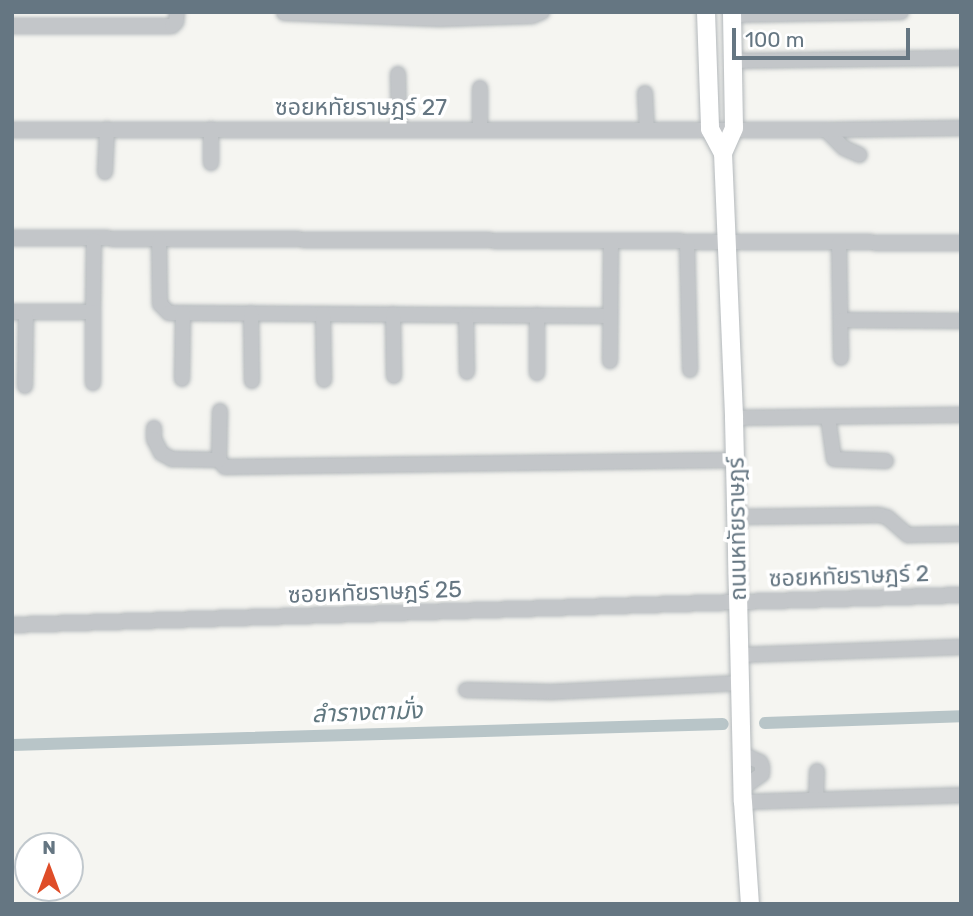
<!DOCTYPE html>
<html>
<head>
<meta charset="utf-8">
<style>
  body { margin:0 }
  #map { position:relative; width:973px; height:916px; overflow:hidden; background:#f5f5f1; font-family:Rubik,"Noto Sans Thai",sans-serif }
  div>[style] { position:absolute }
  .canal>* { height:12px; margin:-6px; padding:0 6px; transform-origin:6px; border-radius:6px; background:#b8c5c8 }
  .roads { filter:drop-shadow(0 0 2px #b3b8bb) drop-shadow(0 0 2px #b3b8bb) }
  .minor>* { height:14px; margin:-7px; padding:0 7px; transform-origin:7px; border-radius:7px; background:#c3c6c9 }
  .major>* { height:18px; margin:-9px; padding:0 9px; transform-origin:9px; border-radius:9px; background:#fff }
  span { translate:-50% -50%; white-space:nowrap; text-align:center; line-height:1.15; -webkit-text-stroke:7px #fff; paint-order:stroke }
  .street-label { font-size:23px; color:#657682 }
  .water-label { font-size:24px; color:#60777f; font-style:italic }
  .frame { position:absolute; inset:0; border:14px solid #657682; pointer-events:none }
  .north { position:absolute; left:14px; top:832px; width:70px; height:70px; box-sizing:border-box; background:#fff; border:2px solid #c1c8cd; border-radius:50%; rotate:0deg; font-size:19px; font-weight:700; line-height:28px; text-align:center; color:#657682 }
  .north::after { content:''; display:block; margin:auto; width:24px; height:32px; background:#df4d28; clip-path:polygon(50% 0,100% 100%,50% 72%,0 100%) }
  .scale { position:absolute; left:732px; top:28px; width:178px; height:32px; box-sizing:border-box; border:4px solid #657682; border-top:0; padding-left:9px; font-size:21px; line-height:24px; white-space:nowrap; color:#657682; -webkit-text-stroke:5px #fff; paint-order:stroke }
</style>
</head>
<body>
<div id="map">
  <div class="canal">
    <i style="left:765px;top:723px;width:196px;rotate:-2deg"></i>
    <i style="left:12px;top:745px;width:711px;rotate:-1.69deg"></i>
  </div>
  <div class="roads">
    <div class="minor">
      <i style="left:284px;top:13px;width:156px;rotate:2.2deg"></i>
      <i style="left:440px;top:19px;width:92px;rotate:-1.9deg"></i>
      <i style="left:532px;top:16px;width:11px;rotate:-22deg"></i>
      <i style="left:732px;top:15px;width:169px;rotate:-1deg"></i>
      <i style="left:12px;top:26px;width:160px"></i>
      <i style="left:172px;top:26px;width:6px;rotate:-45deg"></i>
      <i style="left:176px;top:22px;width:10px;rotate:-84deg"></i>
      <i style="left:734px;top:61px;width:227px;rotate:-0.8deg"></i>
      <i style="left:398px;top:74px;width:56px;rotate:89deg"></i>
      <i style="left:480px;top:88px;width:41px;rotate:90deg"></i>
      <i style="left:645px;top:93px;width:36px;rotate:87deg"></i>
      <i style="left:12px;top:130px;width:814px"></i>
      <i style="left:826px;top:130px;width:25px;rotate:45deg"></i>
      <i style="left:844px;top:148px;width:17px;rotate:24deg"></i>
      <i style="left:826px;top:130px;width:135px;rotate:-0.8deg"></i>
      <i style="left:211px;top:163px;width:34px;rotate:-90deg"></i>
      <i style="left:105px;top:172px;width:43px;rotate:-87.3deg"></i>
      <i style="left:12px;top:238px;width:949px;rotate:0.3deg"></i>
      <i style="left:159px;top:240px;width:64px;rotate:89.1deg"></i>
      <i style="left:160px;top:304px;width:13px;rotate:45deg"></i>
      <i style="left:169px;top:313px;width:441px;rotate:0.4deg"></i>
      <i style="left:687px;top:243px;width:127px;rotate:88.6deg"></i>
      <i style="left:839px;top:243px;width:115px;rotate:89deg"></i>
      <i style="left:12px;top:312px;width:81px"></i>
      <i style="left:93px;top:312px;width:72px;rotate:-89.2deg"></i>
      <i style="left:93px;top:312px;width:71px;rotate:90deg"></i>
      <i style="left:251px;top:313px;width:68px;rotate:89.2deg"></i>
      <i style="left:323px;top:314px;width:66px;rotate:89.1deg"></i>
      <i style="left:393px;top:314px;width:62px;rotate:89.1deg"></i>
      <i style="left:466px;top:315px;width:57px;rotate:89deg"></i>
      <i style="left:537px;top:315px;width:58px;rotate:90deg"></i>
      <i style="left:841px;top:320px;width:120px;rotate:0.5deg"></i>
      <i style="left:610px;top:361px;width:118px;rotate:-89.5deg"></i>
      <i style="left:182px;top:379px;width:65px;rotate:-89.1deg"></i>
      <i style="left:25px;top:386px;width:74px;rotate:-89.2deg"></i>
      <i style="left:220px;top:411px;width:49px;rotate:91.2deg"></i>
      <i style="left:219px;top:460px;width:9px;rotate:49deg"></i>
      <i style="left:225px;top:467px;width:510px;rotate:-0.79deg"></i>
      <i style="left:828px;top:417px;width:42px;rotate:81.9deg"></i>
      <i style="left:834px;top:459px;width:52px;rotate:2.2deg"></i>
      <i style="left:734px;top:418px;width:227px;rotate:-0.8deg"></i>
      <i style="left:154px;top:428px;width:11px;rotate:90deg"></i>
      <i style="left:154px;top:439px;width:16px;rotate:63deg"></i>
      <i style="left:161px;top:453px;width:13px;rotate:29deg"></i>
      <i style="left:172px;top:459px;width:47px;rotate:1.2deg"></i>
      <i style="left:735px;top:517px;width:144px;rotate:-0.8deg"></i>
      <i style="left:879px;top:515px;width:8px;rotate:14deg"></i>
      <i style="left:887px;top:517px;width:28px;rotate:41deg"></i>
      <i style="left:908px;top:535px;width:53px;rotate:-1.1deg"></i>
      <i style="left:12px;top:625px;width:949px;rotate:-1.81deg"></i>
      <i style="left:740px;top:655px;width:221px;rotate:-2.1deg"></i>
      <i style="left:466px;top:690px;width:85px;rotate:1.3deg"></i>
      <i style="left:551px;top:692px;width:190px;rotate:-2.7deg"></i>
      <i style="left:742px;top:754px;width:20px;rotate:24deg"></i>
      <i style="left:760px;top:762px;width:4px;rotate:63deg"></i>
      <i style="left:762px;top:766px;width:8px;rotate:90deg"></i>
      <i style="left:762px;top:774px;width:24px;rotate:144deg"></i>
      <i style="left:816px;top:799px;width:28px;rotate:-88deg"></i>
      <i style="left:743px;top:802px;width:218px;rotate:-1.8deg"></i>
    </div>
    <div class="major">
      <i style="left:706px;top:12px;width:117px;rotate:88deg"></i>
      <i style="left:710px;top:129px;width:27px;rotate:62deg"></i>
      <i style="left:723px;top:153px;width:265px;rotate:87.6deg"></i>
      <i style="left:734px;top:418px;width:384px;rotate:88.7deg"></i>
      <i style="left:743px;top:802px;width:102px;rotate:86.1deg"></i>
      <i style="left:723px;top:153px;width:27px;rotate:-66deg"></i>
      <i style="left:734px;top:128px;width:116px;rotate:-91deg"></i>
    </div>
  </div>
  <div class="street-label">
    <span style="left:361px;top:107px">ซอยหทัยราษฎร์ 27</span>
    <span style="left:737px;top:529px;rotate:-91deg">ถนนหทัยราษฎร์</span>
    <span style="left:849px;top:576px;rotate:-2deg">ซอยหทัยราษฎร์ 2</span>
    <span style="left:375px;top:592px;rotate:-2deg">ซอยหทัยราษฎร์ 25</span>
  </div>
  <div class="water-label">
    <span style="left:367px;top:713px;rotate:-2deg">ลำรางตามั่ง</span>
  </div>
  <div class="frame"></div>
  <div class="north">N</div>
  <div class="scale">100 m</div>
</div>
</body>
</html>
